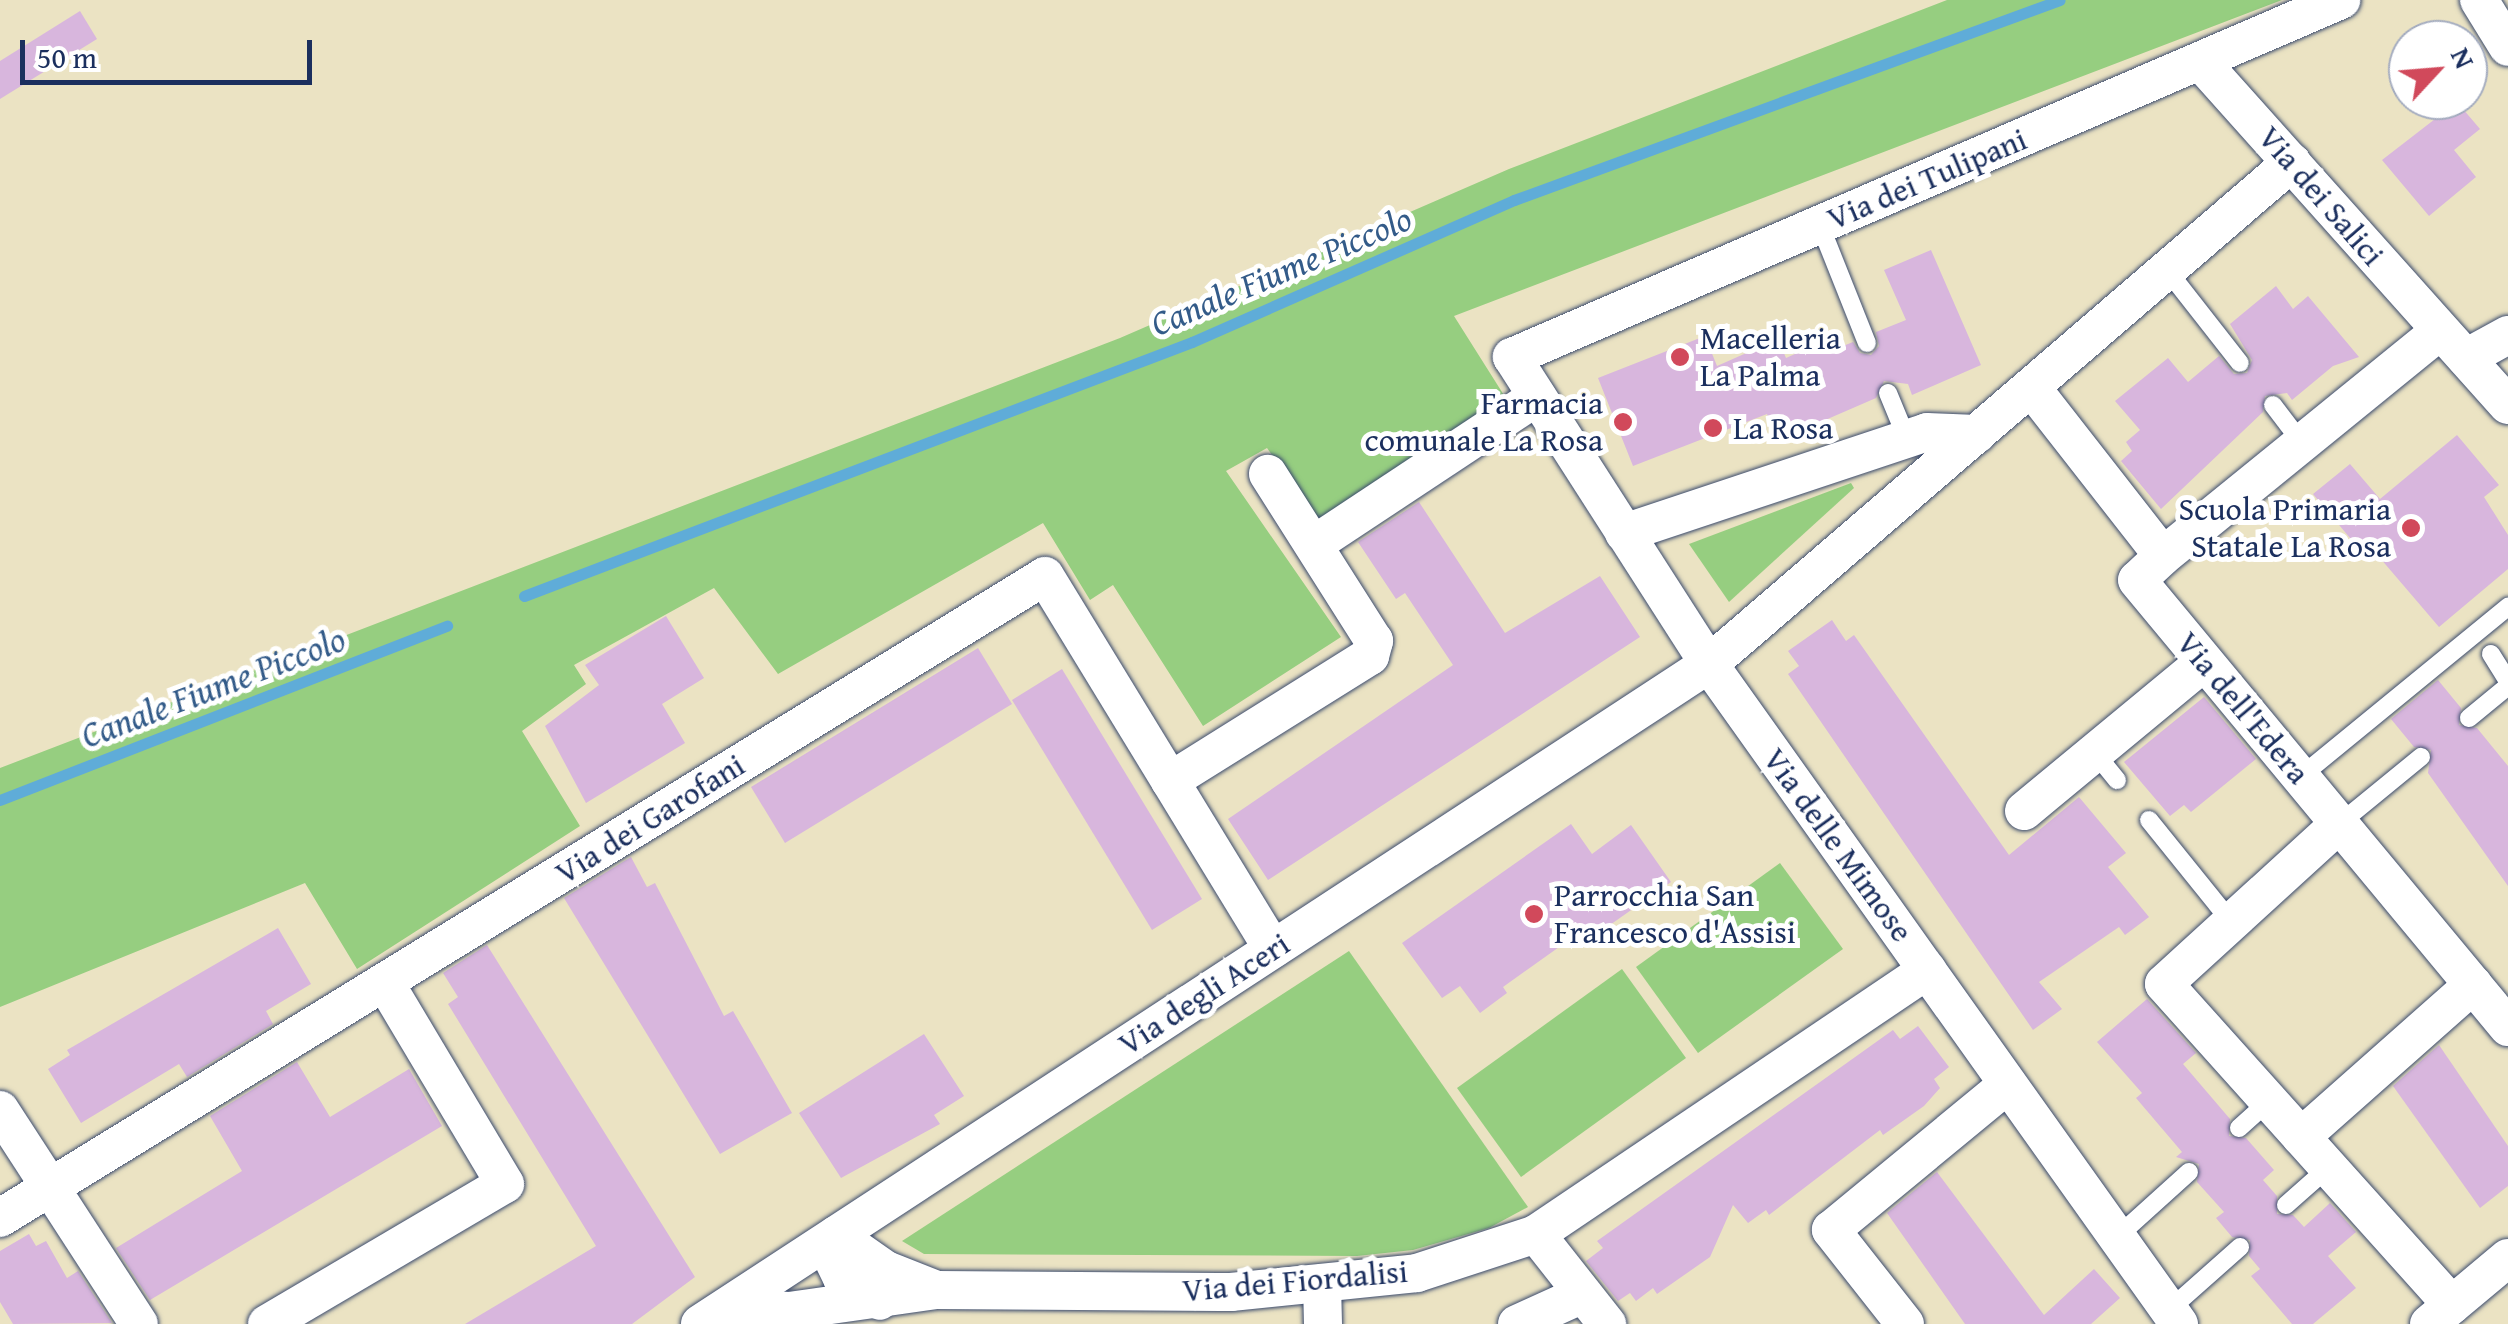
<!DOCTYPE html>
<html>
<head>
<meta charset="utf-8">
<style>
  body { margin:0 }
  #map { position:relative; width:2508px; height:1324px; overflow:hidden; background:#ebe3c3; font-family:"Gentium Book Plus",serif }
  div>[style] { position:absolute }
  .green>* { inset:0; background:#96ce80 }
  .stream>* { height:11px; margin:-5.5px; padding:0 5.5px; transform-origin:5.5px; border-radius:5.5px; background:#5facd8 }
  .building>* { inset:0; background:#d8b6dd }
  .roads { filter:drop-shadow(0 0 2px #3a4a6d) drop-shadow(0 0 2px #3a4a6d) }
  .lane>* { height:18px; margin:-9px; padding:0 9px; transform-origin:9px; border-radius:9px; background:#fff }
  .street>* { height:38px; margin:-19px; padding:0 19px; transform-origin:19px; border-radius:19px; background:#fff }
  .dots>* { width:28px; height:28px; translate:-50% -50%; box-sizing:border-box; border:5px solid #fff; border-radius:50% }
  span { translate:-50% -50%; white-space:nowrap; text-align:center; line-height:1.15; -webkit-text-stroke:10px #fff; paint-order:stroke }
  .street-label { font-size:32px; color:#1b2f5e }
  .poi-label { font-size:32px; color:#1b2f5e }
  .left { translate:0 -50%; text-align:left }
  .right { translate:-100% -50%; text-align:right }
  .water-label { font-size:35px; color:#335b89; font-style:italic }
  .north { position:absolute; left:2388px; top:20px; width:100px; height:100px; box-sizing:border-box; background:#fff; border:2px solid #a4acbf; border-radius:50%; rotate:64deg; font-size:28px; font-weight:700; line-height:40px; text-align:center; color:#1b2f5e }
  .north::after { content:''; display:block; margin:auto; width:35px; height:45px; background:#d1495b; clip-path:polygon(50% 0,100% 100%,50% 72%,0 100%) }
  .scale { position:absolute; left:20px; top:40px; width:292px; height:45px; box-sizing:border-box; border:5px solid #1b2f5e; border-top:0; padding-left:12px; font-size:30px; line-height:35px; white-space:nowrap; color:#1b2f5e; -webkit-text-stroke:8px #fff; paint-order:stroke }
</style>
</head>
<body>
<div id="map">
  <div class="green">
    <i style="clip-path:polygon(1947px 0,2282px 0,1454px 316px,1507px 400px,1320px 523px,1267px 448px,1226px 471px,1341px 637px,1203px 726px,1113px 585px,1090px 600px,1043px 523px,778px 674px,714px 588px,574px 665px,586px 684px,522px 731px,580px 826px,357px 969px,305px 883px,0 1007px,0 768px,1120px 338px,1509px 169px)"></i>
    <i style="clip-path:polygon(1851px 483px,1854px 488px,1729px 602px,1689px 544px)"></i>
    <i style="clip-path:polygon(1780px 863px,1843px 949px,1698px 1053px,1636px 967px)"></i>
    <i style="clip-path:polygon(1349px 951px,1528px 1207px,1489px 1228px,1413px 1250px,1357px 1256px,924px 1254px,902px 1241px)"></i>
    <i style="clip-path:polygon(1622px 969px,1686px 1058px,1521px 1177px,1457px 1088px)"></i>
  </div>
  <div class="stream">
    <i style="left:524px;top:596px;width:715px;rotate:-20.82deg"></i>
    <i style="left:1192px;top:342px;width:352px;rotate:-23.8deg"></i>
    <i style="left:1514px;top:200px;width:581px;rotate:-20.12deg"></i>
    <i style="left:0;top:800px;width:480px;rotate:-21.3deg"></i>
  </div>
  <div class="building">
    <i style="clip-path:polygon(80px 11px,97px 39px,0 99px,0 61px)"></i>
    <i style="clip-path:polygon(2457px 102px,2480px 129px,2454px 150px,2476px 177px,2429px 216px,2382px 160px)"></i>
    <i style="clip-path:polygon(1931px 250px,1981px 365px,1912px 395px,1908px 384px,1884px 381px,1876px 398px,1777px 441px,1767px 414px,1633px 466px,1598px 378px,1705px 336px,1717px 366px,1778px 339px,1786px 358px,1833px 337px,1838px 348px,1853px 342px,1860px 353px,1871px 355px,1879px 346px,1876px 332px,1906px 320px,1884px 270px)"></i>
    <i style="clip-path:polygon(2276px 286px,2293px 309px,2308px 296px,2359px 357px,2333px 366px,2292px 400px,2287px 393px,2265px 396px,2263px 412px,2161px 509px,2121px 461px,2132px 451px,2126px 442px,2140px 430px,2115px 401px,2168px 358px,2188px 382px,2219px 356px,2234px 374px,2247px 373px,2252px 360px,2230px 324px)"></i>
    <i style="clip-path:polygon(2457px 435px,2499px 485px,2484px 497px,2508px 535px,2508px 569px,2439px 627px,2374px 551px,2366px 557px,2313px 494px,2350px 464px,2380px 499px)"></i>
    <i style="clip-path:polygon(1419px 502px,1505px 633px,1600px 576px,1640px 637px,1268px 880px,1228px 819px,1453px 665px,1405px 593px,1396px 599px,1358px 542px)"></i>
    <i style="clip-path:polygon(666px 616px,704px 678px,662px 704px,685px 743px,586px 803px,545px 726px,599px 685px,585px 665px)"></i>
    <i style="clip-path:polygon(1832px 620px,1846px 641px,1854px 635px,2009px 855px,2079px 797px,2126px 853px,2108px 867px,2149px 917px,2125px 935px,2119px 927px,2039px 982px,2062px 1009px,2033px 1030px,1788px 674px,1799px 666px,1788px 651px)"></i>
    <i style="clip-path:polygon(978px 648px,1012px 704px,785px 843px,751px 787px)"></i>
    <i style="clip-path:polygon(1062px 669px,1202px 899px,1152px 930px,1012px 700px)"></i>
    <i style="clip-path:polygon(2438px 680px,2461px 708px,2459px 725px,2477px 728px,2508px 766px,2508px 886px,2428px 773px,2431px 750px,2414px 747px,2391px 719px)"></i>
    <i style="clip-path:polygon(2204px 697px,2256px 759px,2191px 812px,2184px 805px,2170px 816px,2124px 762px)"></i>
    <i style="clip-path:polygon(1571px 824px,1592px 854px,1631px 825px,1671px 882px,1590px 939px,1583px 930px,1503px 987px,1507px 993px,1480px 1013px,1460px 986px,1442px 998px,1402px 943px)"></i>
    <i style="clip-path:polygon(631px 857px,647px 887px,655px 883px,724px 1016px,733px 1011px,792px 1113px,720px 1154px,564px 898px)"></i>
    <i style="clip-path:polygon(278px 928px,311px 984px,266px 1011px,273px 1024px,187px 1077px,179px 1064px,81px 1123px,48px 1069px,70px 1055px,67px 1050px)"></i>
    <i style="clip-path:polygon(487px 945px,695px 1277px,632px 1324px,465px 1324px,596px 1246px,448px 1004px,458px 997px,443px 973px)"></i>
    <i style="clip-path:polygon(2147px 999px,2196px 1053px,2183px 1064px,2230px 1119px,2229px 1136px,2246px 1138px,2274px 1170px,2263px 1180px,2277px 1196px,2277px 1214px,2293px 1215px,2304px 1227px,2330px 1203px,2356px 1232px,2328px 1256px,2356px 1288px,2313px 1324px,2292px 1324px,2251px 1276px,2260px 1269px,2249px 1256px,2250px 1240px,2232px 1237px,2216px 1218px,2224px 1212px,2197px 1182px,2199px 1164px,2176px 1157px,2182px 1152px,2136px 1098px,2142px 1093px,2097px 1042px)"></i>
    <i style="clip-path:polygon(1918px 1026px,1949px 1067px,1934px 1079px,1940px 1088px,1924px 1106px,1883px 1135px,1880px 1130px,1769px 1215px,1766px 1210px,1748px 1223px,1733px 1205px,1710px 1257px,1657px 1294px,1653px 1288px,1636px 1301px,1630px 1293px,1618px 1301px,1586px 1261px,1603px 1248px,1597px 1241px,1893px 1030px,1900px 1039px)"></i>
    <i style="clip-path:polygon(924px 1034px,964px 1096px,934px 1115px,940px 1124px,841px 1178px,799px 1113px)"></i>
    <i style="clip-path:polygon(2439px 1045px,2508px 1146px,2508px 1186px,2480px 1208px,2393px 1086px)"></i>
    <i style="clip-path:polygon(297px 1062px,330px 1117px,409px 1069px,442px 1126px,150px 1300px,116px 1248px,242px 1171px,210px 1116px)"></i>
    <i style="clip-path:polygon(1937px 1172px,2044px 1315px,2094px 1269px,2120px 1298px,2091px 1324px,1965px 1324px,1887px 1213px)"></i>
    <i style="clip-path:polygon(29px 1234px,36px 1246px,46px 1241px,67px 1278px,78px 1271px,112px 1323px,13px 1324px,0 1302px,0 1251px)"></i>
  </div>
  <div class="roads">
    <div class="lane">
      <i style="left:1820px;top:225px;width:127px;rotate:68.3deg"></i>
      <i style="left:2167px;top:270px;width:118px;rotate:51.9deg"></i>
      <i style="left:1888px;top:393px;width:50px;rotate:67.6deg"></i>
      <i style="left:2273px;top:405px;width:48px;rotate:52.7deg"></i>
      <i style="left:2491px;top:654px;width:32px;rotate:58deg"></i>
      <i style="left:2469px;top:718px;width:50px;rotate:-39.4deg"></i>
      <i style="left:2095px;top:753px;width:35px;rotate:51deg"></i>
      <i style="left:2300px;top:777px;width:269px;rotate:-39.3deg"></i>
      <i style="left:2149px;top:820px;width:132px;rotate:51.1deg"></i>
      <i style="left:2339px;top:824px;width:106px;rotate:-39.3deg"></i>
      <i style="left:2239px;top:1128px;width:40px;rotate:-42deg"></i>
      <i style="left:2286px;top:1205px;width:57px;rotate:-41.5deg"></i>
      <i style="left:2117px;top:1237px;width:97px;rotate:-42.1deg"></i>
      <i style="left:2169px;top:1310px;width:95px;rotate:-41.6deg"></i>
    </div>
    <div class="street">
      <i style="left:2479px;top:0;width:55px;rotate:58.3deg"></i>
      <i style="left:2201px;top:62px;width:460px;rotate:48.2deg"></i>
      <i style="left:2466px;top:358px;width:48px;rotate:-28.7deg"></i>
      <i style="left:2031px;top:387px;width:214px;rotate:52deg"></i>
      <i style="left:2163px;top:556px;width:35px;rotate:137deg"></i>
      <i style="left:2137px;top:580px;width:581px;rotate:50.31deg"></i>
      <i style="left:1624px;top:533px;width:319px;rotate:-18.4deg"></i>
      <i style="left:1927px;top:432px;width:50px;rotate:2.3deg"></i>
      <i style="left:1316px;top:543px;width:265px;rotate:-33.5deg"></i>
      <i style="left:2163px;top:556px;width:355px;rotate:-39.1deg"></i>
      <i style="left:1170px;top:781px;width:236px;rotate:-32deg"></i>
      <i style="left:1370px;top:656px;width:16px;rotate:-75deg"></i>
      <i style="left:1374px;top:641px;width:198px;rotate:-122.4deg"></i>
      <i style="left:2024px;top:811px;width:234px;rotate:-39.6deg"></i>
      <i style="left:2339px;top:824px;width:237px;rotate:137.6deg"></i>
      <i style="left:2164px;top:984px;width:431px;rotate:48.1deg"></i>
      <i style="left:0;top:1110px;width:255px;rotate:57deg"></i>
      <i style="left:2301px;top:1137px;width:230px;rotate:-41.5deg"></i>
      <i style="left:0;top:1218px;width:1226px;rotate:-31.56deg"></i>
      <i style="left:1045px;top:576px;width:437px;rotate:58.6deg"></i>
      <i style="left:1536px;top:1234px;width:115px;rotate:51.7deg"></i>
      <i style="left:836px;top:1235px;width:61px;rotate:35deg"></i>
      <i style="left:886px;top:1270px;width:55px;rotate:21.4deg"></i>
      <i style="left:937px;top:1290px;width:294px;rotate:0.4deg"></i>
      <i style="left:1231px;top:1292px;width:187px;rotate:-5.8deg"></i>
      <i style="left:1417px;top:1273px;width:125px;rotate:-18.1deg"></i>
      <i style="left:1536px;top:1234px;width:472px;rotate:-34deg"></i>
      <i style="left:825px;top:1243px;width:39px;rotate:64deg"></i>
      <i style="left:842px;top:1278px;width:44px;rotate:31.2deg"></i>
      <i style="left:1322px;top:1283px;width:41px;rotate:88.6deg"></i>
      <i style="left:727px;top:1307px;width:62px;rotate:3.7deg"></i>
      <i style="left:789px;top:1311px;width:149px;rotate:-8.1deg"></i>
      <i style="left:267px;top:1324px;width:276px;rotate:-30.5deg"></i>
      <i style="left:505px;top:1184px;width:234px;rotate:-120.8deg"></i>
      <i style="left:700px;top:1324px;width:1206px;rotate:-33.19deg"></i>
      <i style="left:1709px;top:664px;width:769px;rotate:-40.73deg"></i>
      <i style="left:1517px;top:1324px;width:72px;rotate:-24.4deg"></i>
      <i style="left:1905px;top:1324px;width:120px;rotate:-128.2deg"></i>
      <i style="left:1831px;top:1230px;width:229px;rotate:-39.5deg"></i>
      <i style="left:2179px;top:1324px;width:810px;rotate:-125.46deg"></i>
      <i style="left:1709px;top:664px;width:365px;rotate:-122.7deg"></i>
      <i style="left:1512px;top:357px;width:903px;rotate:-23.3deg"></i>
      <i style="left:2429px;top:1324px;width:103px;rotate:-39.9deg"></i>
    </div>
  </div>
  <div class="dots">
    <i style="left:1680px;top:357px;background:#d1495b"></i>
    <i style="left:1623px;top:422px;background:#d1495b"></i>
    <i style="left:1713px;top:428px;background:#d1495b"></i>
    <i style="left:2411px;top:528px;background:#d1495b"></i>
    <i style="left:1534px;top:914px;background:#d1495b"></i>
  </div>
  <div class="street-label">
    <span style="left:1927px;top:179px;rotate:-23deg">Via dei Tulipani</span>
    <span style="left:2321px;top:196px;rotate:49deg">Via dei Salici</span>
    <span style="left:2243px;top:708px;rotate:50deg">Via dell'Edera</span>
    <span style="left:650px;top:819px;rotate:-32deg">Via dei Garofani</span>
    <span style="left:1838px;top:845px;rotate:54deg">Via delle Mimose</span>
    <span style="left:1204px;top:994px;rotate:-33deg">Via degli Aceri</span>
    <span style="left:1295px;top:1281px;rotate:-5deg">Via dei Fiordalisi</span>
  </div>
  <div class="poi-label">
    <span class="left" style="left:1700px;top:357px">Macelleria<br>La Palma</span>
    <span class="right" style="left:1603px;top:422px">Farmacia<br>comunale La Rosa</span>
    <span class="left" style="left:1733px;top:428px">La Rosa</span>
    <span class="right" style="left:2391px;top:528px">Scuola Primaria<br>Statale La Rosa</span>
    <span class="left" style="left:1554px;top:914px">Parrocchia San<br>Francesco d'Assisi</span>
  </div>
  <div class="water-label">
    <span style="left:1281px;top:271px;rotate:-23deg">Canale Fiume Piccolo</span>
    <span style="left:213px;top:687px;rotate:-21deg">Canale Fiume Piccolo</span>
  </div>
  <div class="north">N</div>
  <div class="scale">50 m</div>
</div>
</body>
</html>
